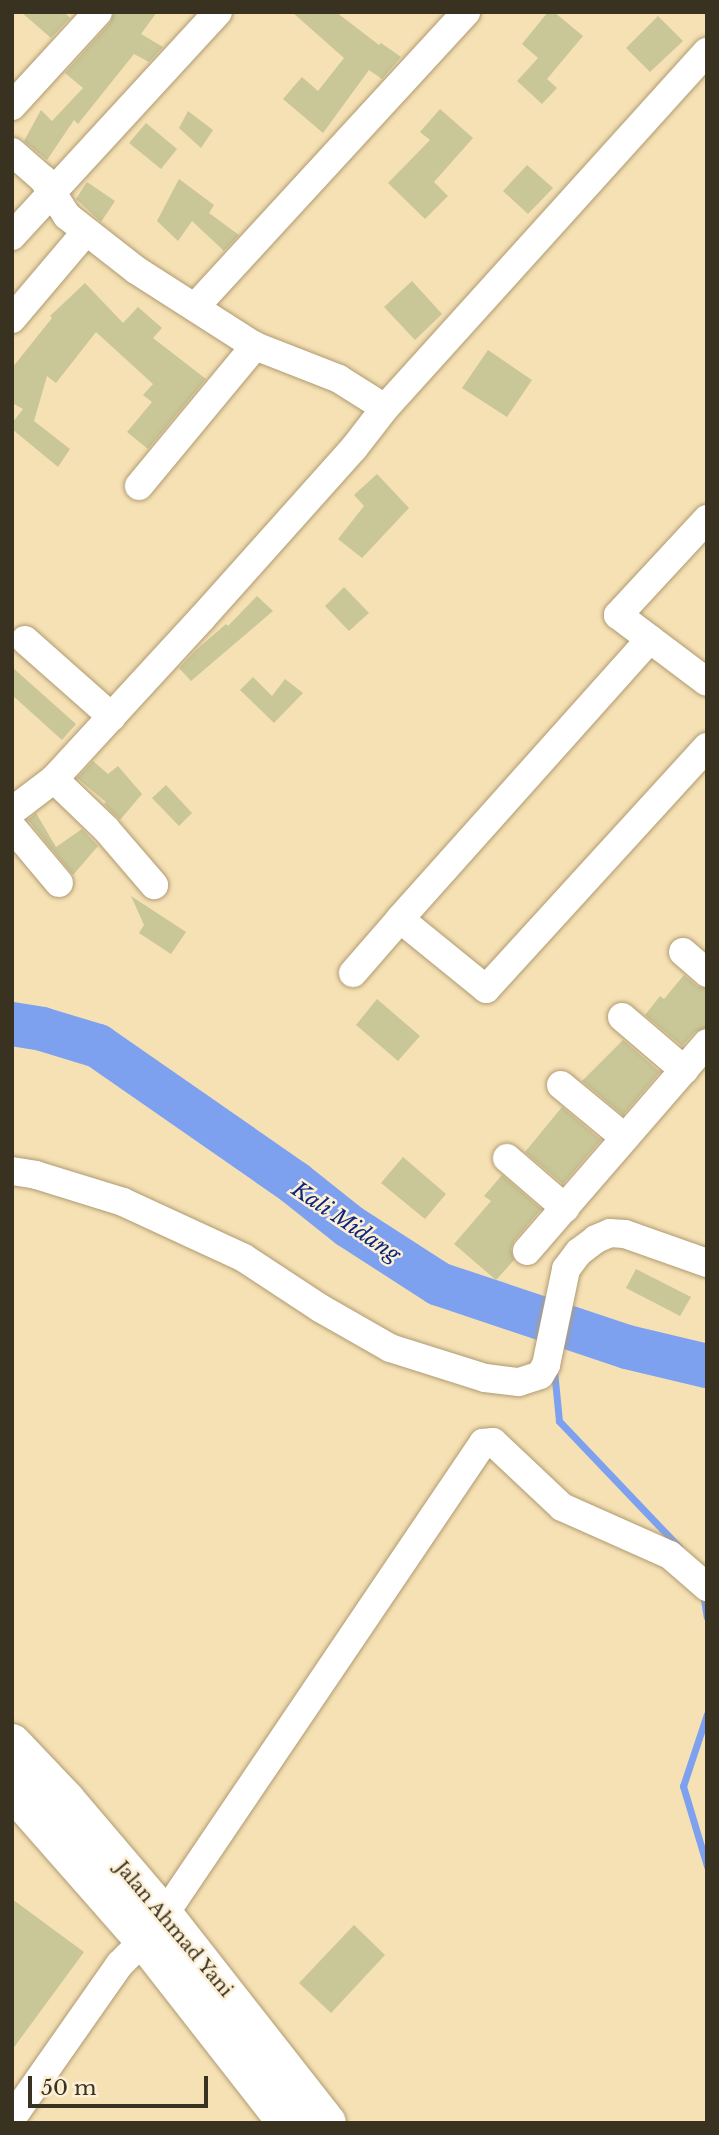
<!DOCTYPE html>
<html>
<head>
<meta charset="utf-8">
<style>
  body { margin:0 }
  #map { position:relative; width:719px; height:2135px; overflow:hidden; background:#f6e1b5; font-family:"Libre Baskerville",serif }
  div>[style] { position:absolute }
  .stream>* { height:7px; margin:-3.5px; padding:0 3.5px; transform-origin:3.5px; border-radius:3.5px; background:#7ea1ef }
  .river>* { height:44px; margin:-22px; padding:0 22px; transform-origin:22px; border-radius:22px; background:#7ea1ef }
  .building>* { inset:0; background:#c9c698 }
  .roads { filter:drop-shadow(0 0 2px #af9b71) drop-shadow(0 0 2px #af9b71) }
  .minor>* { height:28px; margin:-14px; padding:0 14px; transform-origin:14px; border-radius:14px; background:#fff }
  .highway>* { height:38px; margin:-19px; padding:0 19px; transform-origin:19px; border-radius:19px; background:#fff }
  span { translate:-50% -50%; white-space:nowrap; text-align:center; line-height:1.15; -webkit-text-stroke:5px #fcefd5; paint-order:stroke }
  .street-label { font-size:19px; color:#3a3220 }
  .water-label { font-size:21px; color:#0c267e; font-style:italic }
  .frame { position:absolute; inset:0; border:14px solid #3a3220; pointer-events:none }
  .scale { position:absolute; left:28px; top:2076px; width:180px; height:32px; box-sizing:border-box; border:4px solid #3a3220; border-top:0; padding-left:9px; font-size:21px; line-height:24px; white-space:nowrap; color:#3a3220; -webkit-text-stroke:5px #fcefd5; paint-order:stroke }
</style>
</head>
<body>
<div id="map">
  <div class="stream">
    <i style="left:554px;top:1370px;width:51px;rotate:84.4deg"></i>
    <i style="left:559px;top:1421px;width:174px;rotate:46.4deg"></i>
    <i style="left:703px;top:1593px;width:24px;rotate:81deg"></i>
    <i style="left:707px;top:1714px;width:76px;rotate:108.4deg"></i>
    <i style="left:683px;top:1786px;width:84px;rotate:73.3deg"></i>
  </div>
  <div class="river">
    <i style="left:12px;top:1024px;width:30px;rotate:9deg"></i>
    <i style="left:42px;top:1029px;width:59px;rotate:16.9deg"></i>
    <i style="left:98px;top:1046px;width:240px;rotate:34.8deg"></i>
    <i style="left:295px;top:1183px;width:69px;rotate:38.5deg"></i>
    <i style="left:349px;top:1226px;width:107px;rotate:32.8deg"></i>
    <i style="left:439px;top:1284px;width:198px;rotate:18.5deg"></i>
    <i style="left:627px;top:1347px;width:82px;rotate:13.4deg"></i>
  </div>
  <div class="building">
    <i style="clip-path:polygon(21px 12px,64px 12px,70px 18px,51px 38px)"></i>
    <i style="clip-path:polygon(114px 12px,157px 12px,141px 34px,163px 47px,149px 62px,134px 54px,78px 124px,74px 120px,47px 160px,24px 141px,41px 110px,52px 121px,83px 88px,65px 73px,110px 23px)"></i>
    <i style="clip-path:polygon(292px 12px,336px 12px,379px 45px,381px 43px,401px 57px,382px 79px,369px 70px,323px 133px,283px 99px,302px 77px,318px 91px,344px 58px)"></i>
    <i style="clip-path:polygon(548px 12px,554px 12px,583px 36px,547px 79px,557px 88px,542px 104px,517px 81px,538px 58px,522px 44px)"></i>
    <i style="clip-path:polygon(658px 16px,683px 41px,650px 72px,626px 48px)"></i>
    <i style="clip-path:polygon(440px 109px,473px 138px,434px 182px,448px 196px,425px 219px,388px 183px,430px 140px,420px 132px)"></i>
    <i style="clip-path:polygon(188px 111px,213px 130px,201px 148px,179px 128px)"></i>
    <i style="clip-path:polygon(146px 123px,177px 149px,161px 169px,129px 143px)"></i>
    <i style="clip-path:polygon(527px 165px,553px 188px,528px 214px,503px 191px)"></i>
    <i style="clip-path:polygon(179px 179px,214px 205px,209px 213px,239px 235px,224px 251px,192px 221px,178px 241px,157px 221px)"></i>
    <i style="clip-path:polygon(87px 182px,115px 201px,101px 222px,76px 199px)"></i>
    <i style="clip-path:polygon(412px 281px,442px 314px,415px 340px,384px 307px)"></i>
    <i style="clip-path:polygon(85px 283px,123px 323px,138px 307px,162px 328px,153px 338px,206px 379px,148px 449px,127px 432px,152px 402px,143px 395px,153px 384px,96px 332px,56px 383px,47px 376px,34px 421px,70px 449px,58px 467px,12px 429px,12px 423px,23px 409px,12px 403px,12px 368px,52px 318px,50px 316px)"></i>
    <i style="clip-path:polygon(488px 350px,532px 380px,507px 417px,462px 388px)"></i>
    <i style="clip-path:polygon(377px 474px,409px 508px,362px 558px,338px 539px,364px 506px,354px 495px)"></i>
    <i style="clip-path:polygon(344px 587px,369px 613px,349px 631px,325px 606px)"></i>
    <i style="clip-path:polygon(257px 596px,273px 611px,191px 681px,179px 668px,195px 651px,226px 624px,228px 626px)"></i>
    <i style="clip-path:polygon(12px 667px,76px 724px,62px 740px,12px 695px)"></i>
    <i style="clip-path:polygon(253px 677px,272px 696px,285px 679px,303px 693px,274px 723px,240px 690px)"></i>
    <i style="clip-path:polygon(93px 761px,108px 774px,118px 766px,142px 794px,120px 820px,104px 804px,106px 802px,77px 778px)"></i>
    <i style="clip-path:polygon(166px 785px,192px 813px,179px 826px,152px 798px)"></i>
    <i style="clip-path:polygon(36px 813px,56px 847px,82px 829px,98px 846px,73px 875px,28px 820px)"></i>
    <i style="clip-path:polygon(131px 896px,186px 932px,171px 954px,139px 933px,144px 925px)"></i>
    <i style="clip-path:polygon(684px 975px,697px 986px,707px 989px,707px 1027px,695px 1032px,682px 1046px,645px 1015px,660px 996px,664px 999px)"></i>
    <i style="clip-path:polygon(377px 999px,420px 1036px,398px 1061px,356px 1025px)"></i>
    <i style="clip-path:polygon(623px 1040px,660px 1072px,623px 1115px,582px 1081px)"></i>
    <i style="clip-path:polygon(562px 1107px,601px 1140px,563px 1184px,525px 1152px)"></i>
    <i style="clip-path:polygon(403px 1157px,446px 1194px,425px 1219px,381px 1183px)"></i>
    <i style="clip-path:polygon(502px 1175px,541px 1209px,514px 1241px,511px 1249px,514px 1260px,496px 1280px,454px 1244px,491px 1201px,484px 1196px)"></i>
    <i style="clip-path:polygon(636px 1269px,691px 1297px,680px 1316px,626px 1288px)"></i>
    <i style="clip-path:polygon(12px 1899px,84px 1952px,12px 2050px)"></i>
    <i style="clip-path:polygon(354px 1925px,385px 1955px,331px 2013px,299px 1983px)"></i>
  </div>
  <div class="roads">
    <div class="minor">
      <i style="left:12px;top:106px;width:127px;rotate:-47.5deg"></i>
      <i style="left:12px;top:152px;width:41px;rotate:41.1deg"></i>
      <i style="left:43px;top:179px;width:44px;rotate:57deg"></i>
      <i style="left:67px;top:216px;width:88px;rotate:38deg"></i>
      <i style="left:136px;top:270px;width:141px;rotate:32.6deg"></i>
      <i style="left:255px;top:346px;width:90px;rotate:21.4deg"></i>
      <i style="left:339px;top:379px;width:54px;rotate:32.2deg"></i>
      <i style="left:12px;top:236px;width:304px;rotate:-47.4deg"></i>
      <i style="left:196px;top:306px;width:399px;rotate:-47.4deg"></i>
      <i style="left:12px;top:319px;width:113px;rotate:-49.7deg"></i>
      <i style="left:139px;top:486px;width:182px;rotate:-50.4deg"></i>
      <i style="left:707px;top:519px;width:131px;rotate:132.8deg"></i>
      <i style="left:618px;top:615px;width:111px;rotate:37deg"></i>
      <i style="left:650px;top:639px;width:375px;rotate:131.8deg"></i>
      <i style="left:400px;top:919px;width:111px;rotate:39.1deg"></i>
      <i style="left:486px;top:989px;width:328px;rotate:-47.6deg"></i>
      <i style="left:25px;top:640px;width:116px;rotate:41.5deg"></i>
      <i style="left:54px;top:779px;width:72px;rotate:43.9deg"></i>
      <i style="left:106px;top:829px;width:74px;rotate:49.4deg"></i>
      <i style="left:12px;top:811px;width:53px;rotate:-37.3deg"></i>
      <i style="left:54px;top:779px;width:219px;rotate:-47.4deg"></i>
      <i style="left:202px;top:618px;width:228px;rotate:-48.2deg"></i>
      <i style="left:354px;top:448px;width:51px;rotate:-52.2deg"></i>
      <i style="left:385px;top:408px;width:480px;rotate:-47.9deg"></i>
      <i style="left:12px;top:827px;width:73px;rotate:50deg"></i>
      <i style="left:683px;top:952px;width:32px;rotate:41deg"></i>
      <i style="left:353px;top:973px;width:72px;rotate:-49deg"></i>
      <i style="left:622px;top:1017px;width:82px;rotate:40.5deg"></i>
      <i style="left:561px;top:1085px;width:83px;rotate:39.6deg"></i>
      <i style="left:507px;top:1158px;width:77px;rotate:40.8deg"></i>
      <i style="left:12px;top:1171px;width:24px;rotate:9deg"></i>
      <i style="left:36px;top:1175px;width:91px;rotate:17.2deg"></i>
      <i style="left:123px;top:1202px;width:133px;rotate:24.8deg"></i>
      <i style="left:244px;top:1258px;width:91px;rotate:33.3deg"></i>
      <i style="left:320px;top:1308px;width:81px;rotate:29.7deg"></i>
      <i style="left:390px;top:1348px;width:100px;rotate:17.5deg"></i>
      <i style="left:485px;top:1378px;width:34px;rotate:7deg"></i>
      <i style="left:519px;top:1382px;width:22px;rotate:-18deg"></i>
      <i style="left:540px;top:1375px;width:12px;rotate:-59deg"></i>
      <i style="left:546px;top:1365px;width:98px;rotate:-78.2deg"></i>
      <i style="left:566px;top:1269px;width:21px;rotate:-53deg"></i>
      <i style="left:579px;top:1252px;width:21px;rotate:-37deg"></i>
      <i style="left:596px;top:1239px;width:15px;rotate:-23deg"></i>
      <i style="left:610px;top:1233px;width:15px;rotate:4deg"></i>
      <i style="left:625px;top:1234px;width:87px;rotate:19.5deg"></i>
      <i style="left:527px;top:1251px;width:275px;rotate:-49.1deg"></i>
      <i style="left:164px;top:1915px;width:570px;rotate:-55.95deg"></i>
      <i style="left:483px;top:1443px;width:10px;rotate:-6deg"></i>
      <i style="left:493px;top:1442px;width:95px;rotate:43.3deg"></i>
      <i style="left:562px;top:1507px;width:118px;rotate:24deg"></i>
      <i style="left:670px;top:1555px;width:49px;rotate:40.9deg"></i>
      <i style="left:12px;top:2118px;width:188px;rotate:-55deg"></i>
      <i style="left:120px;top:1964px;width:34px;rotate:-45deg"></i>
    </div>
    <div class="highway">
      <i style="left:12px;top:1743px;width:79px;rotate:46.5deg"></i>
      <i style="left:66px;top:1800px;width:151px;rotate:49.6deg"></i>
      <i style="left:164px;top:1915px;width:264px;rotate:51.9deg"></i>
      <i style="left:12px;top:1790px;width:200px;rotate:48.7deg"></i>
      <i style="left:144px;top:1940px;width:232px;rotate:52deg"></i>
    </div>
  </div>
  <div class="street-label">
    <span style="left:174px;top:1929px;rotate:50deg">Jalan Ahmad Yani</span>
  </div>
  <div class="water-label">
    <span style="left:346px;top:1222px;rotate:34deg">Kali Midang</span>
  </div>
  <div class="frame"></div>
  <div class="scale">50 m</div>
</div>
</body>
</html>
